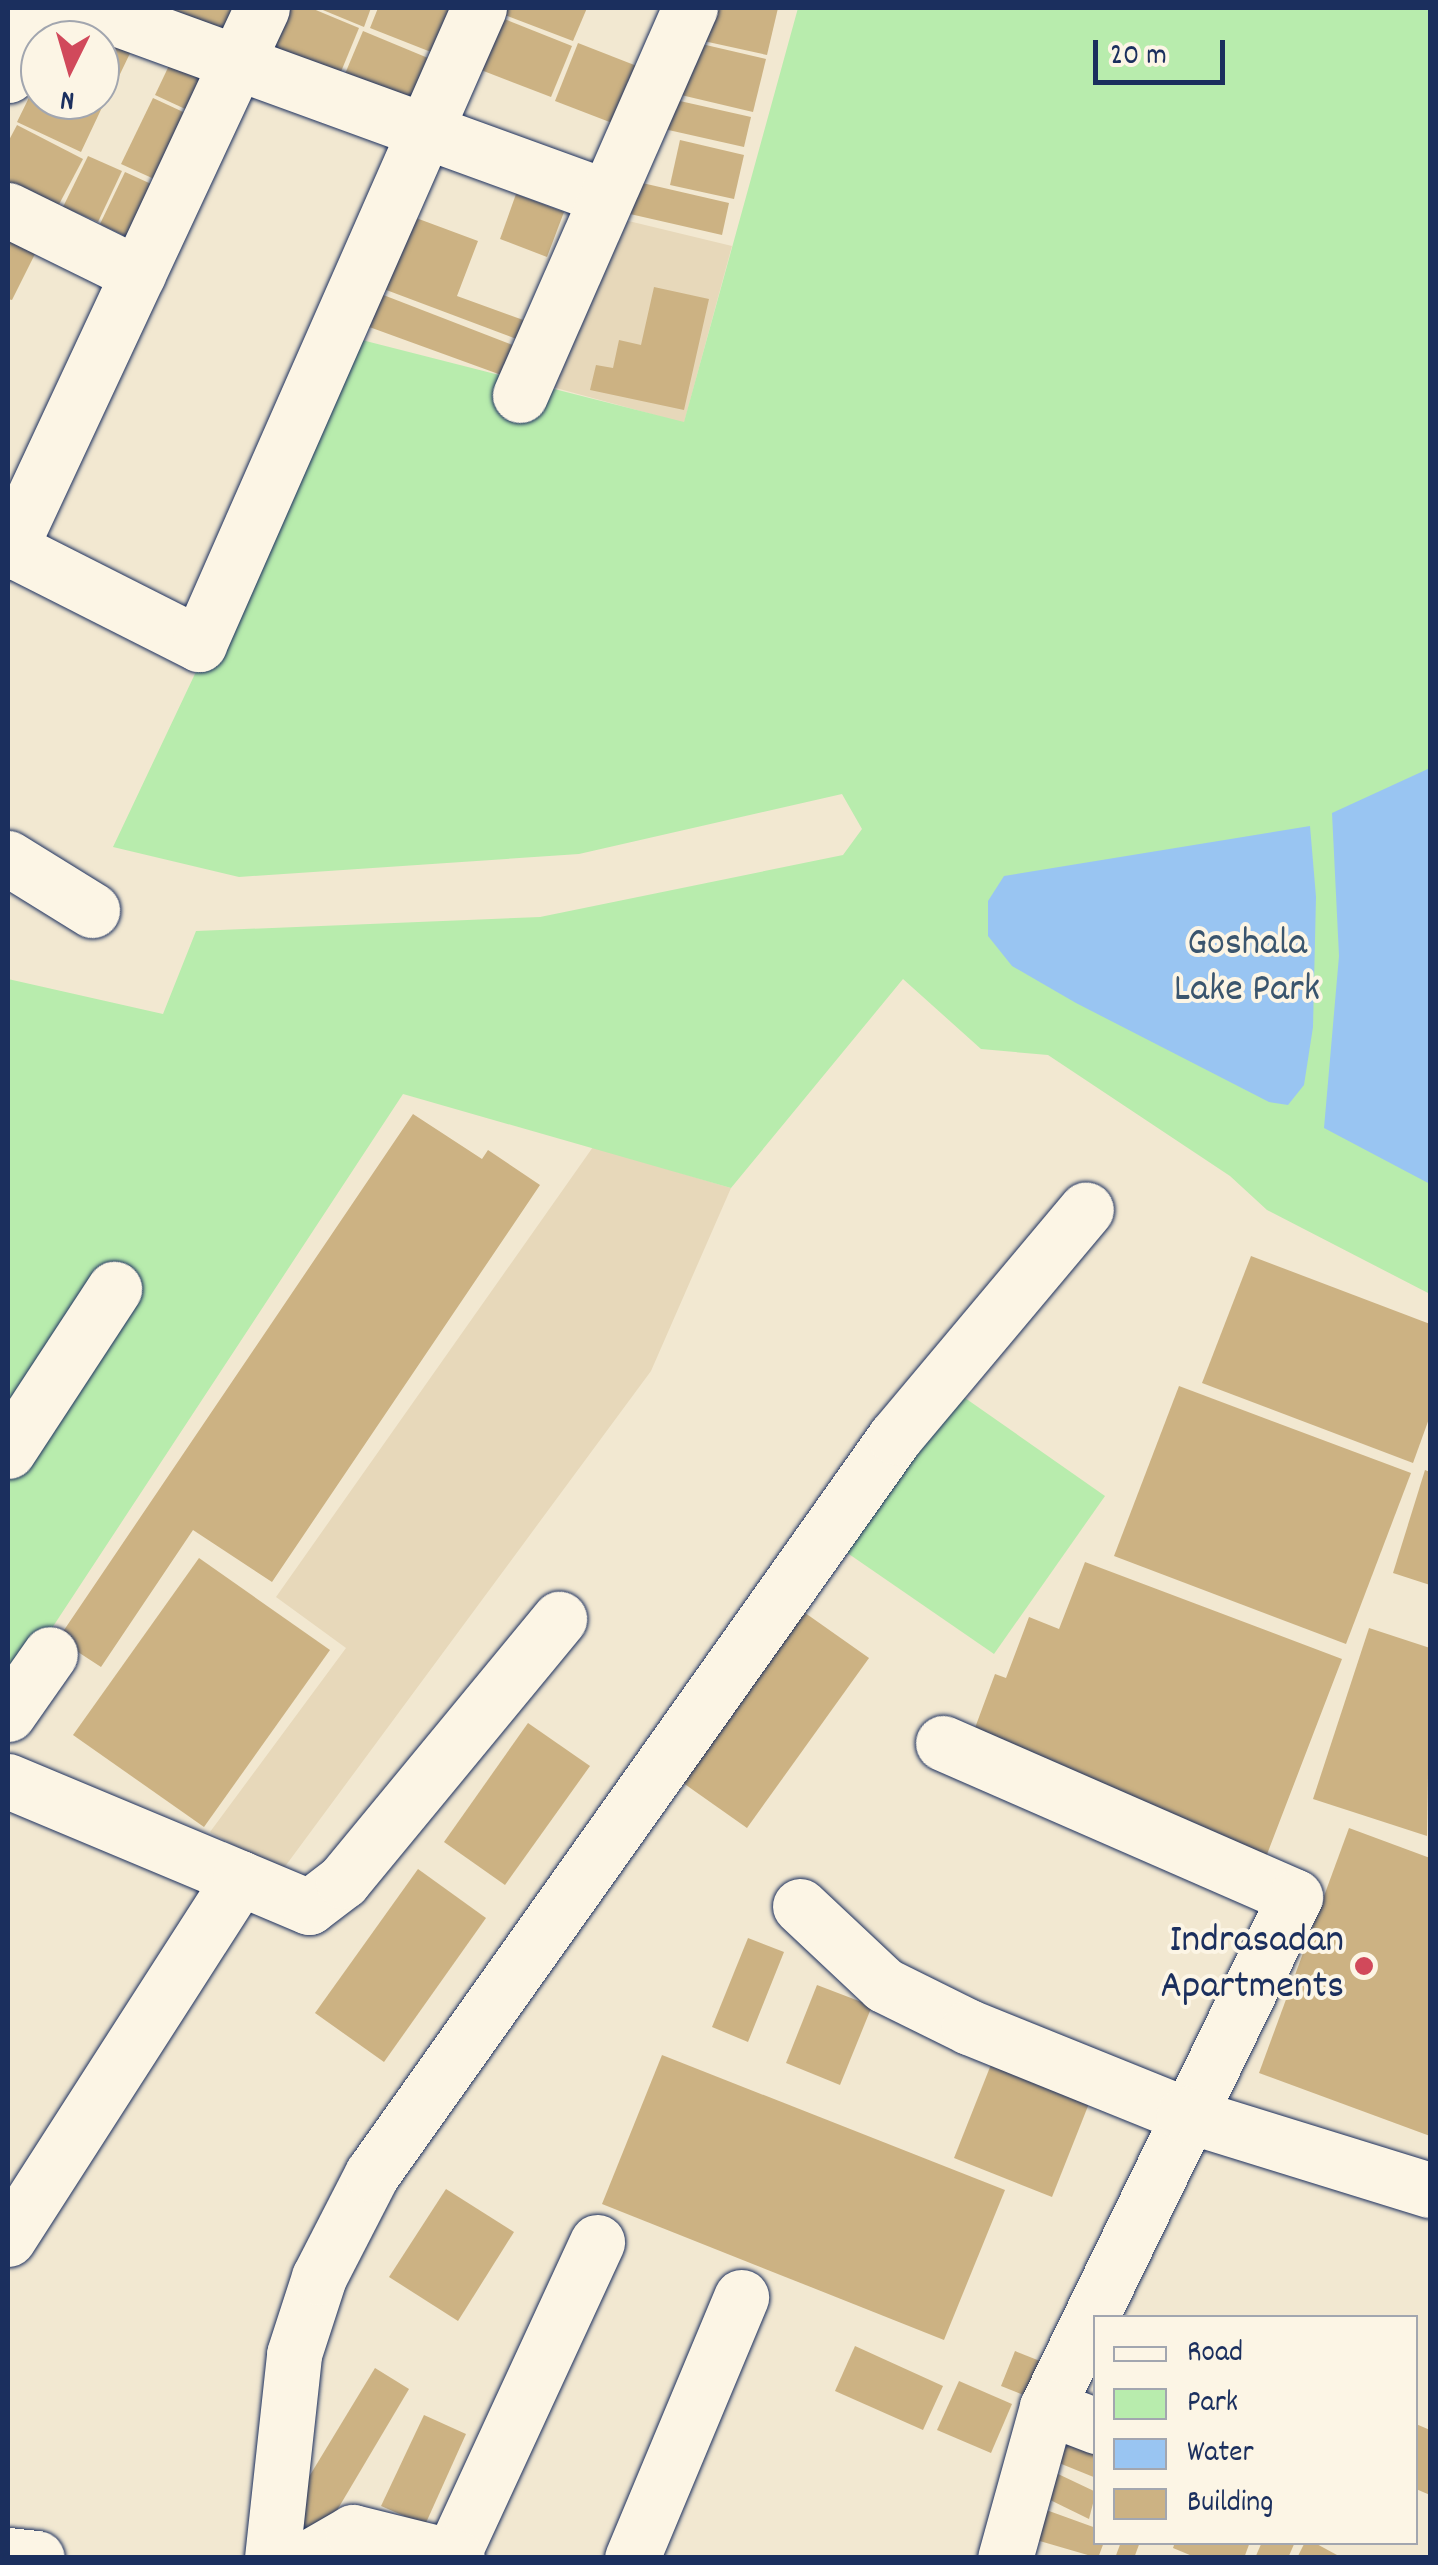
<!DOCTYPE html>
<html>
<head>
<meta charset="utf-8">
<style>
  body { margin:0 }
  #map { position:relative; width:1438px; height:2565px; overflow:hidden; background:#f2e8d1; font-family:Dekko,sans-serif }
  div>[style] { position:absolute }
  .built>* { inset:0; background:#e7d8ba }
  .green>* { inset:0; background:#b8ecad }
  .water>* { inset:0; background:#99c5f2 }
  .building>* { inset:0; background:#ccb283 }
  .roads { filter:drop-shadow(0 0 2px #1b2f5e) drop-shadow(0 0 2px #1b2f5e) }
  .minor>* { height:55px; margin:-27.5px; padding:0 27.5px; transform-origin:27.5px; border-radius:27.5px; background:#fcf5e5 }
  .dots>* { width:28px; height:28px; translate:-50% -50%; box-sizing:border-box; border:5px solid #fcf5e5; border-radius:50% }
  span { translate:-50% -50%; white-space:nowrap; text-align:center; line-height:1.15; -webkit-text-stroke:8px #fcf5e5; paint-order:stroke }
  .park-label { font-size:40px; color:#3a556e }
  .poi-label { font-size:40px; color:#1b2f5e }
  .right { translate:-100% -50%; text-align:right }
  .frame { position:absolute; inset:0; border:10px solid #1b2f5e; pointer-events:none }
  .legend { position:absolute; left:1093px; top:2315px; width:325px; height:230px; box-sizing:border-box; background:#fcf5e5; border:2px solid #a2a6af; margin:0; padding:12px 18px; list-style:none; font-size:30px; color:#1b2f5e }
  .legend li { display:flex; align-items:center; gap:20px; height:50px }
  .legend b { width:50px; border:2px solid #a2a6af }
  .north { position:absolute; left:20px; top:20px; width:100px; height:100px; box-sizing:border-box; background:#fcf5e5; border:2px solid #a2a6af; border-radius:50%; rotate:185deg; font-size:28px; font-weight:700; line-height:40px; text-align:center; color:#1b2f5e }
  .north::after { content:''; display:block; margin:auto; width:35px; height:45px; background:#d1495b; clip-path:polygon(50% 0,100% 100%,50% 72%,0 100%) }
  .scale { position:absolute; left:1093px; top:40px; width:132px; height:45px; box-sizing:border-box; border:5px solid #1b2f5e; border-top:0; padding-left:12px; font-size:30px; line-height:35px; white-space:nowrap; color:#1b2f5e; -webkit-text-stroke:8px #fcf5e5; paint-order:stroke }
</style>
</head>
<body>
<div id="map">
  <div class="built">
    <i style="clip-path:polygon(616px 218px,732px 246px,684px 423px,545px 385px)"></i>
    <i style="clip-path:polygon(593px 1147px,731px 1188px,651px 1371px,281px 1872px,210px 1832px,346px 1648px,276px 1597px)"></i>
  </div>
  <div class="green">
    <i style="clip-path:polygon(798px 8px,1430px 8px,1430px 1294px,1267px 1210px,1230px 1176px,1048px 1055px,981px 1049px,903px 979px,731px 1188px,403px 1094px,8px 1695px,8px 979px,163px 1014px,196px 931px,540px 917px,843px 855px,862px 829px,842px 794px,579px 854px,239px 877px,113px 847px,354px 338px,684px 422px)"></i>
    <i style="clip-path:polygon(955px 1391px,1105px 1496px,994px 1654px,843px 1550px)"></i>
  </div>
  <div class="water">
    <i style="clip-path:polygon(1430px 768px,1430px 1184px,1324px 1128px,1339px 956px,1332px 813px)"></i>
    <i style="clip-path:polygon(1310px 826px,1316px 897px,1313px 1027px,1304px 1085px,1288px 1105px,1269px 1102px,1076px 1003px,1012px 966px,988px 936px,988px 901px,1004px 876px)"></i>
  </div>
  <div class="building">
    <i style="clip-path:polygon(173px 8px,250px 8px,233px 44px,170px 13px)"></i>
    <i style="clip-path:polygon(287px 8px,311px 8px,359px 28px,338px 79px,269px 51px)"></i>
    <i style="clip-path:polygon(318px 8px,371px 8px,364px 27px)"></i>
    <i style="clip-path:polygon(378px 8px,455px 8px,436px 54px,370px 28px)"></i>
    <i style="clip-path:polygon(508px 8px,587px 8px,573px 41px,505px 15px)"></i>
    <i style="clip-path:polygon(706px 8px,778px 8px,767px 55px,699px 40px)"></i>
    <i style="clip-path:polygon(70px 15px,134px 45px,109px 97px,100px 92px,100px 40px,58px 40px)"></i>
    <i style="clip-path:polygon(502px 18px,572px 46px,551px 97px,481px 70px)"></i>
    <i style="clip-path:polygon(363px 31px,428px 58px,407px 108px,342px 81px)"></i>
    <i style="clip-path:polygon(693px 42px,766px 59px,753px 112px,681px 95px)"></i>
    <i style="clip-path:polygon(578px 43px,642px 68px,620px 126px,555px 101px)"></i>
    <i style="clip-path:polygon(175px 53px,216px 72px,196px 114px,155px 95px)"></i>
    <i style="clip-path:polygon(40px 75px,40px 100px,106px 99px,81px 152px,17px 122px)"></i>
    <i style="clip-path:polygon(153px 98px,194px 117px,163px 183px,121px 164px)"></i>
    <i style="clip-path:polygon(671px 99px,751px 117px,744px 147px,664px 129px)"></i>
    <i style="clip-path:polygon(17px 125px,83px 159px,56px 210px,8px 185px,8px 142px)"></i>
    <i style="clip-path:polygon(680px 140px,744px 155px,734px 199px,670px 185px)"></i>
    <i style="clip-path:polygon(88px 156px,122px 171px,98px 222px,63px 207px)"></i>
    <i style="clip-path:polygon(125px 172px,160px 188px,135px 241px,100px 224px)"></i>
    <i style="clip-path:polygon(638px 182px,729px 203px,722px 235px,630px 214px)"></i>
    <i style="clip-path:polygon(516px 194px,564px 212px,547px 257px,500px 239px)"></i>
    <i style="clip-path:polygon(400px 212px,478px 241px,457px 296px,526px 321px,519px 340px,373px 285px)"></i>
    <i style="clip-path:polygon(8px 233px,38px 248px,12px 300px,8px 299px)"></i>
    <i style="clip-path:polygon(654px 287px,709px 299px,684px 410px,590px 390px,596px 365px,613px 368px,619px 340px,641px 345px)"></i>
    <i style="clip-path:polygon(373px 291px,515px 346px,504px 376px,361px 324px)"></i>
    <i style="clip-path:polygon(413px 1114px,482px 1159px,488px 1150px,540px 1185px,272px 1582px,193px 1530px,101px 1667px,58px 1639px)"></i>
    <i style="clip-path:polygon(1251px 1256px,1430px 1324px,1430px 1416px,1413px 1463px,1202px 1383px)"></i>
    <i style="clip-path:polygon(1179px 1386px,1411px 1473px,1346px 1644px,1114px 1556px)"></i>
    <i style="clip-path:polygon(1425px 1470px,1430px 1472px,1430px 1585px,1393px 1573px)"></i>
    <i style="clip-path:polygon(199px 1558px,330px 1650px,204px 1827px,73px 1735px)"></i>
    <i style="clip-path:polygon(1085px 1562px,1342px 1659px,1266px 1857px,969px 1744px,995px 1674px,1006px 1678px,1029px 1617px,1059px 1629px)"></i>
    <i style="clip-path:polygon(791px 1603px,869px 1658px,747px 1828px,669px 1773px)"></i>
    <i style="clip-path:polygon(1369px 1628px,1430px 1648px,1427px 1836px,1313px 1799px)"></i>
    <i style="clip-path:polygon(528px 1723px,590px 1766px,505px 1885px,444px 1842px)"></i>
    <i style="clip-path:polygon(1349px 1828px,1430px 1858px,1430px 2136px,1259px 2073px)"></i>
    <i style="clip-path:polygon(418px 1869px,486px 1918px,384px 2062px,315px 2013px)"></i>
    <i style="clip-path:polygon(748px 1938px,784px 1952px,748px 2042px,712px 2027px)"></i>
    <i style="clip-path:polygon(817px 1985px,872px 2006px,840px 2085px,786px 2063px)"></i>
    <i style="clip-path:polygon(662px 2055px,1005px 2190px,944px 2340px,602px 2204px)"></i>
    <i style="clip-path:polygon(992px 2062px,1090px 2101px,1052px 2197px,954px 2158px)"></i>
    <i style="clip-path:polygon(446px 2189px,514px 2232px,458px 2321px,389px 2277px)"></i>
    <i style="clip-path:polygon(855px 2346px,943px 2386px,923px 2430px,835px 2391px)"></i>
    <i style="clip-path:polygon(1015px 2351px,1040px 2361px,1026px 2396px,1001px 2386px)"></i>
    <i style="clip-path:polygon(375px 2368px,409px 2389px,320px 2539px,284px 2518px)"></i>
    <i style="clip-path:polygon(959px 2381px,1012px 2404px,991px 2453px,937px 2430px)"></i>
    <i style="clip-path:polygon(424px 2415px,466px 2434px,425px 2525px,381px 2506px)"></i>
    <i style="clip-path:polygon(1416px 2424px,1430px 2430px,1430px 2495px,1416px 2489px)"></i>
    <i style="clip-path:polygon(1069px 2440px,1096px 2451px,1096px 2478px,1059px 2463px)"></i>
    <i style="clip-path:polygon(1056px 2473px,1096px 2492px,1089px 2519px,1044px 2497px)"></i>
    <i style="clip-path:polygon(1038px 2507px,1096px 2528px,1096px 2542px,1104px 2542px,1098px 2558px,1026px 2537px)"></i>
    <i style="clip-path:polygon(1121px 2542px,1140px 2542px,1134px 2558px,1115px 2558px)"></i>
    <i style="clip-path:polygon(1175px 2542px,1250px 2542px,1244px 2558px,1197px 2558px,1173px 2548px)"></i>
    <i style="clip-path:polygon(1262px 2542px,1295px 2542px,1288px 2558px,1255px 2558px)"></i>
    <i style="clip-path:polygon(1305px 2542px,1313px 2542px,1337px 2555px,1297px 2558px)"></i>
  </div>
  <div class="roads">
    <div class="minor">
      <i style="left:88px;top:8px;width:549px;rotate:20.02deg"></i>
      <i style="left:8px;top:75px;width:74px;rotate:-64.5deg"></i>
      <i style="left:8px;top:210px;width:145px;rotate:26.2deg"></i>
      <i style="left:520px;top:395px;width:423px;rotate:-66.3deg"></i>
      <i style="left:9px;top:548px;width:213px;rotate:26.8deg"></i>
      <i style="left:199px;top:644px;width:695px;rotate:-66.24deg"></i>
      <i style="left:8px;top:552px;width:600px;rotate:-64.97deg"></i>
      <i style="left:8px;top:858px;width:99px;rotate:31.8deg"></i>
      <i style="left:8px;top:1451px;width:194px;rotate:-56.8deg"></i>
      <i style="left:8px;top:1714px;width:73px;rotate:-55deg"></i>
      <i style="left:943px;top:1743px;width:384px;rotate:23.6deg"></i>
      <i style="left:1295px;top:1897px;width:567px;rotate:115.93deg"></i>
      <i style="left:1047px;top:2407px;width:157px;rotate:105.5deg"></i>
      <i style="left:8px;top:1781px;width:251px;rotate:22.7deg"></i>
      <i style="left:800px;top:1906px;width:115px;rotate:43.2deg"></i>
      <i style="left:884px;top:1985px;width:95px;rotate:26.3deg"></i>
      <i style="left:969px;top:2027px;width:232px;rotate:22deg"></i>
      <i style="left:1184px;top:2114px;width:257px;rotate:17.2deg"></i>
      <i style="left:8px;top:2239px;width:429px;rotate:-57.3deg"></i>
      <i style="left:240px;top:1878px;width:75px;rotate:22.8deg"></i>
      <i style="left:309px;top:1907px;width:43px;rotate:-37.4deg"></i>
      <i style="left:343px;top:1881px;width:340px;rotate:-50.5deg"></i>
      <i style="left:1047px;top:2407px;width:53px;rotate:21.2deg"></i>
      <i style="left:8px;top:2555px;width:29px;rotate:6deg"></i>
      <i style="left:452px;top:2556px;width:346px;rotate:-65.2deg"></i>
      <i style="left:272px;top:2558px;width:205px;rotate:-83.8deg"></i>
      <i style="left:294px;top:2354px;width:81px;rotate:-72deg"></i>
      <i style="left:319px;top:2277px;width:116px;rotate:-62.8deg"></i>
      <i style="left:372px;top:2174px;width:904px;rotate:-54.64deg"></i>
      <i style="left:895px;top:1437px;width:297px;rotate:-50deg"></i>
      <i style="left:308px;top:2558px;width:52px;rotate:-30deg"></i>
      <i style="left:353px;top:2532px;width:107px;rotate:14deg"></i>
      <i style="left:632px;top:2558px;width:283px;rotate:-67.3deg"></i>
    </div>
  </div>
  <div class="dots">
    <i style="left:1364px;top:1966px;background:#d1495b"></i>
  </div>
  <div class="park-label">
    <span style="left:1247px;top:969px">Goshala<br>Lake Park</span>
  </div>
  <div class="poi-label">
    <span class="right" style="left:1344px;top:1966px">Indrasadan<br>Apartments</span>
  </div>
  <div class="frame"></div>
  <ul class="legend">
  <li><b style="height:12px;background:#fcf5e5"></b>Road</li>
  <li><b style="height:28px;background:#b8ecad"></b>Park</li>
  <li><b style="height:28px;background:#99c5f2"></b>Water</li>
  <li><b style="height:28px;background:#ccb283"></b>Building</li>
  </ul>
  <div class="north">N</div>
  <div class="scale">20 m</div>
</div>
</body>
</html>
